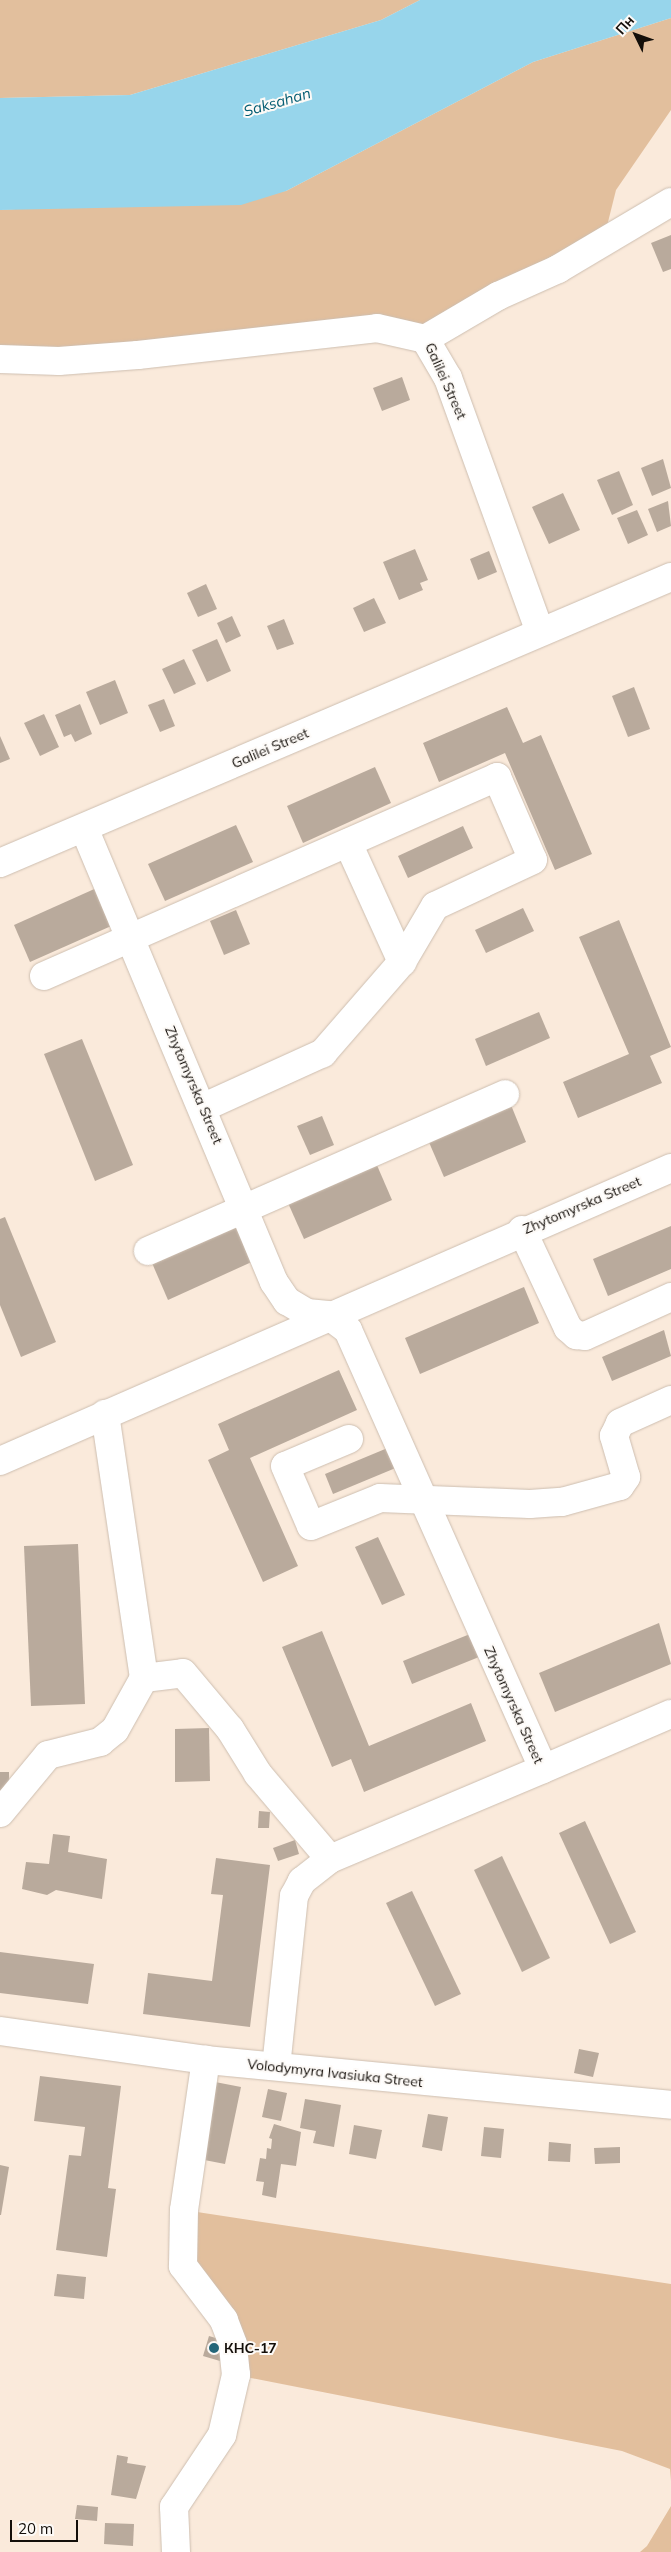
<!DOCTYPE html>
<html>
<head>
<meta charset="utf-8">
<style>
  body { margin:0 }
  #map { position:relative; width:671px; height:2552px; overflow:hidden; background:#faeadb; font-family:Mulish,sans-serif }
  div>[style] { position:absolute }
  .green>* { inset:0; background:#e2bf9d }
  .water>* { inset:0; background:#97d5eb }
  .building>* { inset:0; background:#b9aa9c }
  .roads { filter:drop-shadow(0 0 1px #cdbeb0) drop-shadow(0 0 1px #cdbeb0) }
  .minor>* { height:28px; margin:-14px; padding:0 14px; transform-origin:14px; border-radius:14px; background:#fff }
  .dots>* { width:14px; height:14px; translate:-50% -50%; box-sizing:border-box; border:2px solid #fdfaf7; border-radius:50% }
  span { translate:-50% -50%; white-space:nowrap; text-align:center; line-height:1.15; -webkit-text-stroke:4px #fdfaf7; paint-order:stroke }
  .street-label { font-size:14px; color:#130e09 }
  .poi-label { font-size:14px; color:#130e09; font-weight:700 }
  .left { translate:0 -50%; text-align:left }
  .water-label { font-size:15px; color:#025c72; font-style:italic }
  .north { position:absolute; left:611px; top:10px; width:50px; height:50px; -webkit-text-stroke:4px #fdfaf7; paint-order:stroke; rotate:312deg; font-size:14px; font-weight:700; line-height:20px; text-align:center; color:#130e09 }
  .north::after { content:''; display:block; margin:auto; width:18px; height:22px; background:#130e09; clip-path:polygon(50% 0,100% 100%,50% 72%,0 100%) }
  .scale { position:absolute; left:10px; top:2520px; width:68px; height:22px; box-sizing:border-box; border:2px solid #130e09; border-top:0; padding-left:6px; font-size:15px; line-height:18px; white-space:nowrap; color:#130e09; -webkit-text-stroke:4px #fdfaf7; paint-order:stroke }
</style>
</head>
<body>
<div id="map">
  <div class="green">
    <i style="clip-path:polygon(0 0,420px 0,381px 20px,130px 95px,0 98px)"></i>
    <i style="clip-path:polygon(671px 18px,671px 110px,616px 190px,604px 238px,443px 326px,0 359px,0 210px,286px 191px,533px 62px)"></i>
    <i style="clip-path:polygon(184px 2210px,671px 2284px,671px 2481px,670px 2469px,622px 2451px,236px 2375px,187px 2275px)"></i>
    <i style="clip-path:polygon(671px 2506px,671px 2552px,640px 2552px,647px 2546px)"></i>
  </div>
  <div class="water">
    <i style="clip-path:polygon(420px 0,671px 0,671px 18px,533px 62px,286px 191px,241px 205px,0 210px,0 98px,130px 95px,381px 20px)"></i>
  </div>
  <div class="building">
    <i style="clip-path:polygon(671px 235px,671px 269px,663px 272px,651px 243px)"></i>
    <i style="clip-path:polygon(402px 377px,410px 400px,382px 411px,373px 388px)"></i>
    <i style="clip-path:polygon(663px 459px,671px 488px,652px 496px,641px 468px)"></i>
    <i style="clip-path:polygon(619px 471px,633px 505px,612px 515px,597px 480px)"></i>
    <i style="clip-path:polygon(563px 493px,580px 530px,549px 544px,532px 507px)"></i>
    <i style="clip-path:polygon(668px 501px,671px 526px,657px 532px,648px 509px)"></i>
    <i style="clip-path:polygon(637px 510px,648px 535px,628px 544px,617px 518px)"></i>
    <i style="clip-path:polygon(415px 549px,428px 580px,420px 583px,423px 590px,399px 600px,383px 562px)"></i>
    <i style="clip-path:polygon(489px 551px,497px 572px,478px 580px,470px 559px)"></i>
    <i style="clip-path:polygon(206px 584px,217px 609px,198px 617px,187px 593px)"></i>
    <i style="clip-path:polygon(374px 598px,386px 623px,364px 632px,353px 608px)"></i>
    <i style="clip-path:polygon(232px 616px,241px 636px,226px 643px,217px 623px)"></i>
    <i style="clip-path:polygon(284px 619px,294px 644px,277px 650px,267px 626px)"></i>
    <i style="clip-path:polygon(217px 639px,231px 671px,207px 682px,192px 650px)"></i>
    <i style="clip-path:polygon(184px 659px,196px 684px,174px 694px,162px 669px)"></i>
    <i style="clip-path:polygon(115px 680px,128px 713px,100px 725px,86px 692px)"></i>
    <i style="clip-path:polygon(634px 687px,650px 729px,628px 737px,612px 696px)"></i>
    <i style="clip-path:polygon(164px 699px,175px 726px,160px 732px,148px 705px)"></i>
    <i style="clip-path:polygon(80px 704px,92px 734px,75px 742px,71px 734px,64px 737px,55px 715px)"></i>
    <i style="clip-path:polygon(507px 707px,523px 743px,541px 735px,592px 854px,555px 870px,505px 753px,439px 782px,423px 743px)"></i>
    <i style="clip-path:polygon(44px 714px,59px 747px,40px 756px,24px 723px)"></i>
    <i style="clip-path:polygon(0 736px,10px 759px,0 763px)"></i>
    <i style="clip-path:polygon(375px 767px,391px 803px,303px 843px,287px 806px)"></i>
    <i style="clip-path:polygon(236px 825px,253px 862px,165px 901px,148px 864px)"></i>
    <i style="clip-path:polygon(463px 826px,473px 848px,408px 878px,398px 856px)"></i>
    <i style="clip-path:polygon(101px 886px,118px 923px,30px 962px,14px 925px)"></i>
    <i style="clip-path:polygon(523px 908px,534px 931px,486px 953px,475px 930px)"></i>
    <i style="clip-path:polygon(236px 910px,250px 944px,224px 955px,210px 921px)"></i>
    <i style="clip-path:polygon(619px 920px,671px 1047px,650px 1056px,662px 1083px,578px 1118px,563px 1082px,629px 1054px,579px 937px)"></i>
    <i style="clip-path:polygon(539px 1012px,550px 1038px,486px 1066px,475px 1039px)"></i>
    <i style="clip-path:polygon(82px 1039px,133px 1165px,95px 1181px,44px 1054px)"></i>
    <i style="clip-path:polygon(511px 1105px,526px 1142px,444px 1177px,428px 1140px)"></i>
    <i style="clip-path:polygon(322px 1116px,334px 1145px,310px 1155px,297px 1126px)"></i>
    <i style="clip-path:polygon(376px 1163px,392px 1200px,304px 1239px,288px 1203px)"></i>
    <i style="clip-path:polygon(5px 1217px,56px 1342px,21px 1357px,0 1305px,0 1219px)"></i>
    <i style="clip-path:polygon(239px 1224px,256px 1260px,168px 1300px,152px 1263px)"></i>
    <i style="clip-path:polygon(671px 1226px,671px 1269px,608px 1296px,593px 1259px)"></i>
    <i style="clip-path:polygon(524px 1287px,539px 1323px,420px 1374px,405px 1338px)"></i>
    <i style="clip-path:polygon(664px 1330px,671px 1356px,612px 1381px,602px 1357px)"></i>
    <i style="clip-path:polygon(339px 1370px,357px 1410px,250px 1458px,298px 1566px,263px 1582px,208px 1460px,229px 1450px,218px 1424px)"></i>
    <i style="clip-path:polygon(390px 1447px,398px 1467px,333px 1494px,325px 1474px)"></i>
    <i style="clip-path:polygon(378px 1537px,405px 1595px,382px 1605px,355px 1547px)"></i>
    <i style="clip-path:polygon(78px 1544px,85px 1704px,31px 1706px,24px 1546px)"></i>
    <i style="clip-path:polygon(659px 1623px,671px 1664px,555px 1712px,539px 1673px)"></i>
    <i style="clip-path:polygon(322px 1631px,369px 1746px,471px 1703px,486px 1741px,364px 1792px,351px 1759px,332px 1767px,282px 1647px)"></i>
    <i style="clip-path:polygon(470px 1634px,479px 1657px,412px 1684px,403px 1661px)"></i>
    <i style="clip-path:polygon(209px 1728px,210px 1781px,175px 1782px,175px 1729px)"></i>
    <i style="clip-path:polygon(0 1772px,9px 1772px,9px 1793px,0 1794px)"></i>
    <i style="clip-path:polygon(259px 1811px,270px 1812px,269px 1828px,258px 1828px)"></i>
    <i style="clip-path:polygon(585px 1821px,636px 1932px,610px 1944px,559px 1833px)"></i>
    <i style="clip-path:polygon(53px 1834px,70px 1836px,68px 1852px,107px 1859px,102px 1899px,56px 1890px,47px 1895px,22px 1889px,26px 1862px,49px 1864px)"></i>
    <i style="clip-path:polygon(295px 1840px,299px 1854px,278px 1861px,273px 1848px)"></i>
    <i style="clip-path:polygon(502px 1856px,550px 1958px,522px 1972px,474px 1870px)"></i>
    <i style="clip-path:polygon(216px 1858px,270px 1865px,250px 2027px,143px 2014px,148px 1973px,212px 1981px,223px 1895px,211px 1894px)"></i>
    <i style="clip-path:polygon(412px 1891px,461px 1994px,435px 2006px,386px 1903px)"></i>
    <i style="clip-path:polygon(0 1952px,94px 1964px,88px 2004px,0 1993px)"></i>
    <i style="clip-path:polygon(579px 2049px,599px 2053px,593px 2077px,574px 2073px)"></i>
    <i style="clip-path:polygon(40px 2076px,121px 2086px,108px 2188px,116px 2189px,107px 2257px,56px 2250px,69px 2155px,81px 2156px,85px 2127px,34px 2121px)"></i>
    <i style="clip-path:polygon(210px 2081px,241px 2087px,225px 2164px,194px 2158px)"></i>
    <i style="clip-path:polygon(268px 2089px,287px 2093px,281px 2121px,262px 2117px)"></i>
    <i style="clip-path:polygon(305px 2099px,341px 2105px,334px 2147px,313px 2143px,316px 2131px,300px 2128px)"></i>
    <i style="clip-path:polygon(428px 2114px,448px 2117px,442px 2151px,422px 2147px)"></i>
    <i style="clip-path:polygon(274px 2124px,301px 2132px,296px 2166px,281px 2164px,276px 2198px,262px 2195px,264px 2182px,256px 2181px,260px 2158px,266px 2159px,267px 2148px,271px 2149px,272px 2139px,269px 2138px)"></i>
    <i style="clip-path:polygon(354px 2125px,382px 2130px,376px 2159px,349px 2154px)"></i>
    <i style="clip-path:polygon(484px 2127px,504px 2129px,501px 2158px,481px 2156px)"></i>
    <i style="clip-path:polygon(549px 2142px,571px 2144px,570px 2162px,548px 2161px)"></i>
    <i style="clip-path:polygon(620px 2147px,620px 2163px,595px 2164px,594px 2148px)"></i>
    <i style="clip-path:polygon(0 2165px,9px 2167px,1px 2215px,0 2215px)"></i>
    <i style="clip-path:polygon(57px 2274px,86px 2277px,84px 2299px,54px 2296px)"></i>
    <i style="clip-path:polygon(209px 2336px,226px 2341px,220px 2361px,203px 2356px)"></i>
    <i style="clip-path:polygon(117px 2455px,128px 2457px,127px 2463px,146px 2466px,136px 2499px,111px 2495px)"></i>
    <i style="clip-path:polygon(77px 2505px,98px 2507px,97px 2521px,75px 2519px)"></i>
    <i style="clip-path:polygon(105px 2523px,134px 2524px,133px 2546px,104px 2544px)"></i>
  </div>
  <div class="roads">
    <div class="minor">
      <i style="left:425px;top:339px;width:45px;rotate:59.5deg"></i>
      <i style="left:448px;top:378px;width:270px;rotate:70.1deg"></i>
      <i style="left:425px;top:339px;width:85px;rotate:-30.5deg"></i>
      <i style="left:498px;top:296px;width:66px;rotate:-24.2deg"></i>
      <i style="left:558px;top:269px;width:131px;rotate:-30.7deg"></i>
      <i style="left:0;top:359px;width:59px;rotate:1.9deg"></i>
      <i style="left:59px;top:361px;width:79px;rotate:-4.3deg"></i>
      <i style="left:138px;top:355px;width:241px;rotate:-6.4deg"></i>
      <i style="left:377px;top:328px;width:49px;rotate:12.9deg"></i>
      <i style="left:84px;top:828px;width:492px;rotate:67.3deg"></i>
      <i style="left:274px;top:1282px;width:23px;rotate:56deg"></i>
      <i style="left:287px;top:1301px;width:23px;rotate:31deg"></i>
      <i style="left:307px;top:1313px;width:21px;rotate:5deg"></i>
      <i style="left:328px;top:1315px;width:25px;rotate:37deg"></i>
      <i style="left:348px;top:1330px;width:480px;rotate:66deg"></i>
      <i style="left:543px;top:1769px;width:231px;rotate:157.1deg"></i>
      <i style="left:330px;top:1859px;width:36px;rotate:142deg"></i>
      <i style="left:302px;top:1881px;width:17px;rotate:118deg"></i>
      <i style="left:294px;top:1896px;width:171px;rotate:96deg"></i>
      <i style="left:348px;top:843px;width:131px;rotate:65.6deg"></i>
      <i style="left:0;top:863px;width:729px;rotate:-23.09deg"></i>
      <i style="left:44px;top:976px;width:495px;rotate:-23.7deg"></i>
      <i style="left:497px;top:777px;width:90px;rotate:66.6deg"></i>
      <i style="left:533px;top:860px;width:108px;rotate:154.9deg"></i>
      <i style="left:435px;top:906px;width:65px;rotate:120.5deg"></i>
      <i style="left:402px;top:962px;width:121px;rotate:131deg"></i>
      <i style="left:323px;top:1053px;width:131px;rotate:155.6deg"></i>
      <i style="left:522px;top:1230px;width:108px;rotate:64.9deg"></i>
      <i style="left:568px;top:1328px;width:11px;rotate:41deg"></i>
      <i style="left:576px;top:1335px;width:9px;rotate:6deg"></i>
      <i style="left:585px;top:1336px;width:94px;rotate:-24.4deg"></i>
      <i style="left:148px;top:1251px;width:390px;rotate:-23.7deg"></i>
      <i style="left:349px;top:1439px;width:69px;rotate:157.1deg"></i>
      <i style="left:285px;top:1466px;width:65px;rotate:66.6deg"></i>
      <i style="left:311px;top:1526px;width:74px;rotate:-22.1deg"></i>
      <i style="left:380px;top:1498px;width:150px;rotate:2.3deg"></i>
      <i style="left:530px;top:1504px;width:32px;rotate:-4deg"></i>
      <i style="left:562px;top:1502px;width:60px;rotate:-15.4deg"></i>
      <i style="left:620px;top:1486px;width:11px;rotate:-56deg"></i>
      <i style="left:626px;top:1477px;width:43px;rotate:-106.3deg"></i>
      <i style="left:614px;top:1436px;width:14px;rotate:-65deg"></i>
      <i style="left:620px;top:1423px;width:56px;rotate:-24.3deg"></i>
      <i style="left:0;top:1461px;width:732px;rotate:-23.59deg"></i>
      <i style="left:144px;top:1678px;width:39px;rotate:-7deg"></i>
      <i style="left:183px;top:1673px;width:73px;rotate:50deg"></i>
      <i style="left:230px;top:1729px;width:53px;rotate:58.1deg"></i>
      <i style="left:258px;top:1774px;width:111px;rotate:49.7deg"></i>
      <i style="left:543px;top:1769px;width:139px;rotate:-23.3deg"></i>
      <i style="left:0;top:1813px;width:75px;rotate:-50.4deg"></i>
      <i style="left:48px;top:1755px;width:54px;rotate:-14deg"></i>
      <i style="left:100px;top:1742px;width:19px;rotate:-39deg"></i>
      <i style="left:115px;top:1730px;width:60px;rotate:-60.9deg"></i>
      <i style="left:144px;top:1678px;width:267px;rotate:-98.4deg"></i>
      <i style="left:0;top:2031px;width:208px;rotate:8deg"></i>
      <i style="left:206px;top:2060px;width:467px;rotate:5.5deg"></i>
      <i style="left:176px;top:2552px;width:45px;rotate:-92.5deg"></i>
      <i style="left:174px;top:2507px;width:87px;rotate:-56.3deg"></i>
      <i style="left:222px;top:2435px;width:62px;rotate:-76.9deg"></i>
      <i style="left:236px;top:2375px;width:31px;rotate:-96deg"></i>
      <i style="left:233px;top:2344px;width:26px;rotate:-111deg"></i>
      <i style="left:224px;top:2320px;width:68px;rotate:-127.2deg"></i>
      <i style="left:183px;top:2266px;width:56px;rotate:-89deg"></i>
      <i style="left:184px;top:2210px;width:152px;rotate:-81.7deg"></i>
    </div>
  </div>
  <div class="dots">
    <i style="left:214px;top:2348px;background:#246679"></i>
  </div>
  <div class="street-label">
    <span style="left:446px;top:381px;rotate:66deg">Galilei Street</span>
    <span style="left:270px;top:748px;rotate:-23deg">Galilei Street</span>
    <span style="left:194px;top:1085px;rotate:67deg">Zhytomyrska Street</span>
    <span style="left:582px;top:1205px;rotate:-23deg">Zhytomyrska Street</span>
    <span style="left:514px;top:1705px;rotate:66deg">Zhytomyrska Street</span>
    <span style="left:335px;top:2073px;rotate:6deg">Volodymyra Ivasiuka Street</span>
  </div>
  <div class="poi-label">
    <span class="left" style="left:224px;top:2348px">КНС-17</span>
  </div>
  <div class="water-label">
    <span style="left:277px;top:102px;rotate:-16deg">Saksahan</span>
  </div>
  <div class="north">Пн</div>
  <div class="scale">20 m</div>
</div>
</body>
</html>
